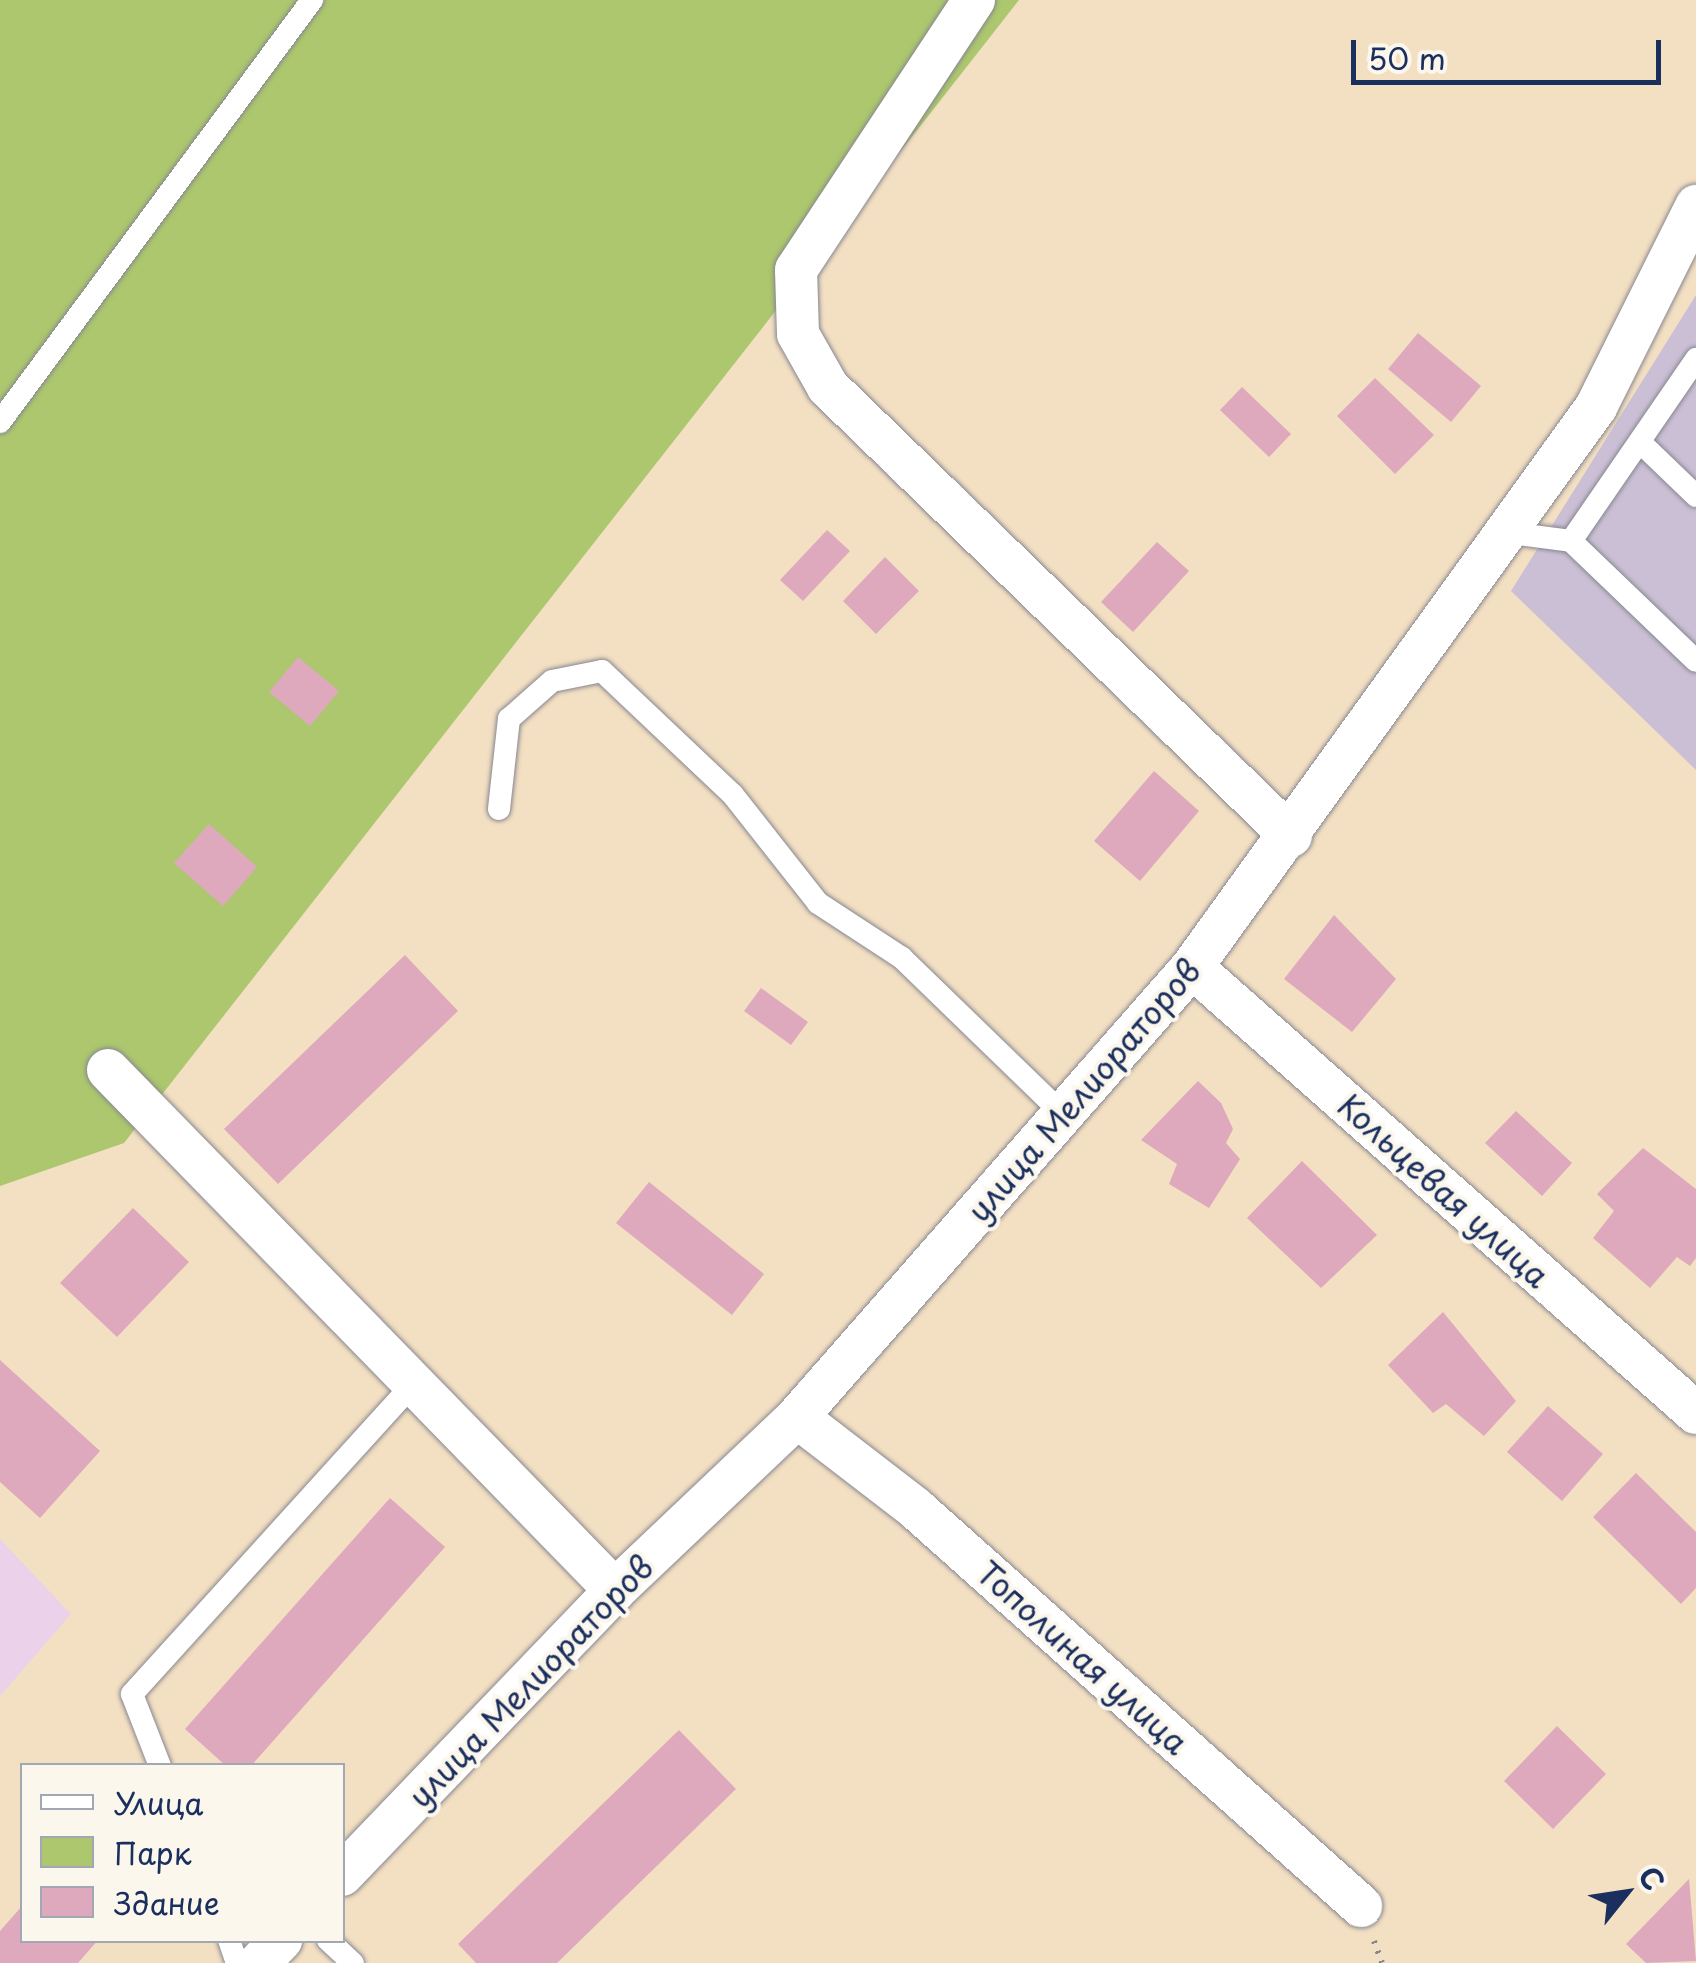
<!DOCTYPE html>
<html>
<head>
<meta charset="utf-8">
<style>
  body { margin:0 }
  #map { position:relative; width:1696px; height:1963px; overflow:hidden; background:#f3dfc2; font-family:"Playpen Sans",sans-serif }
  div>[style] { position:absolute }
  .built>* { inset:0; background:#ecd1eb }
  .industrial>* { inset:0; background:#cbbfd5 }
  .green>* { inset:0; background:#acc76d }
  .building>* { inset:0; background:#dea9bd }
  .path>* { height:6px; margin-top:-3px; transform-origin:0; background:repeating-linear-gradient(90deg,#878790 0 2.5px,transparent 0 10.5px) }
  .roads { filter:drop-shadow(0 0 2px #878790) drop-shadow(0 0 2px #878790) }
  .service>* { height:22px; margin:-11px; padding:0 11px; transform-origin:11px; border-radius:11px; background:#fff }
  .minor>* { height:42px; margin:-21px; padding:0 21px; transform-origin:21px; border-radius:21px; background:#fff }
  span { translate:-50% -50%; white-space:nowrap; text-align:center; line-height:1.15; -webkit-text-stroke:8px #fbf7ec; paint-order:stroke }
  .street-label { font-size:32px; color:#1b2f5e }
  .legend { position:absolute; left:20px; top:1763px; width:325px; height:180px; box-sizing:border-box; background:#fbf7ec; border:2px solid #a1a7b3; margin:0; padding:12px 18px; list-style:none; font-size:30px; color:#1b2f5e }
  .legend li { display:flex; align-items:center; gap:20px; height:50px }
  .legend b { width:50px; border:2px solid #a1a7b3 }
  .north { position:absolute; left:1576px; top:1843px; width:100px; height:100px; -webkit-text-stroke:8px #fbf7ec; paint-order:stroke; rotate:60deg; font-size:28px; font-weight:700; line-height:40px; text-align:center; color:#1b2f5e }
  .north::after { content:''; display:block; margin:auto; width:35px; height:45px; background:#1b2f5e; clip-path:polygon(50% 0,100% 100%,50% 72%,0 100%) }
  .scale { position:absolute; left:1351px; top:40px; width:310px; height:45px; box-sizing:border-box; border:5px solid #1b2f5e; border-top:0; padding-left:12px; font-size:30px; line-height:35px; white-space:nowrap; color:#1b2f5e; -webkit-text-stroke:8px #fbf7ec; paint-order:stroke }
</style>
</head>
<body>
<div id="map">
  <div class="built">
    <i style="clip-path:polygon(0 1539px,71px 1614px,0 1696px)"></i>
  </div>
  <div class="industrial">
    <i style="clip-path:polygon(1696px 295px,1696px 770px,1511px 591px)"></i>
  </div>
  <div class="green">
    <i style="clip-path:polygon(0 0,1019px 0,124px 1143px,0 1186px)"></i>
  </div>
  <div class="building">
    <i style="clip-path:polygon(1418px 333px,1481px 386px,1451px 422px,1388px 369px)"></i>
    <i style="clip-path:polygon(1375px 378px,1434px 435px,1395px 474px,1337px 416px)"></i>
    <i style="clip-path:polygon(1242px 387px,1291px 434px,1269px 457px,1220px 410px)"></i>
    <i style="clip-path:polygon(827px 530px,850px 551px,803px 601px,780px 580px)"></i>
    <i style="clip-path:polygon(1157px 542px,1189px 571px,1133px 632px,1101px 602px)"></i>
    <i style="clip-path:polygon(885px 557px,919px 591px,876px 634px,843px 601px)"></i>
    <i style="clip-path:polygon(298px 657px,339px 691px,310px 726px,269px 692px)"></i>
    <i style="clip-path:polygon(1154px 771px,1199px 811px,1140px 881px,1094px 841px)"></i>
    <i style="clip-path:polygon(209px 824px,257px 867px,223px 906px,174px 863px)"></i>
    <i style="clip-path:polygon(1334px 915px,1396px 979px,1352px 1032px,1284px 979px)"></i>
    <i style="clip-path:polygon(405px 955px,458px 1011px,278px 1184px,224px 1129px)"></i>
    <i style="clip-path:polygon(761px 988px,808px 1022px,791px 1045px,744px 1011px)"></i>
    <i style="clip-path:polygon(1198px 1081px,1221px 1103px,1233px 1129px,1226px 1143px,1240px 1159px,1209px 1208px,1169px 1184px,1177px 1164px,1141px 1140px)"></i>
    <i style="clip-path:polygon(1516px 1111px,1572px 1163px,1542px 1196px,1485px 1143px)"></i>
    <i style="clip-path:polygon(1643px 1148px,1696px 1189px,1696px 1258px,1690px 1266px,1677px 1257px,1650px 1288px,1593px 1238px,1614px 1211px,1597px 1194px)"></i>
    <i style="clip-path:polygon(1302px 1161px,1377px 1235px,1321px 1288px,1247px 1218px)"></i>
    <i style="clip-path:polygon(649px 1182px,764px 1274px,732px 1315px,616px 1223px)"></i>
    <i style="clip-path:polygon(133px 1208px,189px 1262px,117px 1337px,60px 1283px)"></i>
    <i style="clip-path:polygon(1443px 1312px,1516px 1401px,1484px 1436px,1446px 1404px,1433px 1413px,1388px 1365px)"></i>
    <i style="clip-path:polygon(0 1360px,100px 1451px,40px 1518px,0 1482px)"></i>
    <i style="clip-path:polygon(1548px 1406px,1603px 1454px,1562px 1501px,1507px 1452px)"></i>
    <i style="clip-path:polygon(1636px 1473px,1696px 1532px,1696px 1588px,1681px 1604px,1593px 1517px)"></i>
    <i style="clip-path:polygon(390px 1498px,445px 1547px,251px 1766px,226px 1766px,185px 1729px)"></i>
    <i style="clip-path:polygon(1557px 1726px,1606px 1774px,1553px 1829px,1504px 1781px)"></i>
    <i style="clip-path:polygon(679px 1730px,736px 1789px,557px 1963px,476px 1963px,458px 1944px)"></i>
    <i style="clip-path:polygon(1689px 1879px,1696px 1961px,1646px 1963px,1626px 1944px)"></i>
    <i style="clip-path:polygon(22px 1906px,22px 1940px,98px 1940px,78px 1963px,0 1963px,0 1931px)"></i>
  </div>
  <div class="path">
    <i style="left:1374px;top:1941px;width:23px;rotate:70deg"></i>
  </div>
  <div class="roads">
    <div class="service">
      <i style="left:0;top:422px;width:525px;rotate:-53.52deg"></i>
      <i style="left:1642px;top:444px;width:75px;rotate:43.9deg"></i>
      <i style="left:1503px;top:532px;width:69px;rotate:7.5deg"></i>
      <i style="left:1571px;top:541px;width:221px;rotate:-55.5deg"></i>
      <i style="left:1571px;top:541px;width:173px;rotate:43.8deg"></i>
      <i style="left:499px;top:809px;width:91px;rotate:-83.7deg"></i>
      <i style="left:509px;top:719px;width:57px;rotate:-41.5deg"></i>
      <i style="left:552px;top:681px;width:51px;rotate:-11.3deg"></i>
      <i style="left:602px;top:671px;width:180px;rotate:43.4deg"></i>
      <i style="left:733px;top:795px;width:137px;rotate:51.8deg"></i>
      <i style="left:818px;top:903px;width:100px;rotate:33.2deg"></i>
      <i style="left:902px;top:958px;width:224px;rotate:44.1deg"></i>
      <i style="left:160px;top:1766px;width:77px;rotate:-111.3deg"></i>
      <i style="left:132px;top:1694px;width:417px;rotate:-47.8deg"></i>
      <i style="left:229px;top:1940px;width:24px;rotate:71deg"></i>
      <i style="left:328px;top:1940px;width:34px;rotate:43deg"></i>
    </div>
    <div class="minor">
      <i style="left:974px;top:0;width:323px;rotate:123.4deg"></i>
      <i style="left:796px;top:270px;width:64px;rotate:88.2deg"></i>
      <i style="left:798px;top:334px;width:61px;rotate:60.5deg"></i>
      <i style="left:828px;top:387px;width:645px;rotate:44.12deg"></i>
      <i style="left:1192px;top:967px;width:673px;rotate:41.51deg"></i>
      <i style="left:108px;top:1070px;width:726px;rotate:45.73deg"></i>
      <i style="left:797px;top:1417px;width:149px;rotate:37.6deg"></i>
      <i style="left:915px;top:1508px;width:598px;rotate:41.74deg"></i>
      <i style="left:342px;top:1875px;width:395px;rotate:-46.2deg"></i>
      <i style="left:615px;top:1590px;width:251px;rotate:-43.5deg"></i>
      <i style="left:797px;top:1417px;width:599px;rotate:-48.72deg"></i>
      <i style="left:1192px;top:967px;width:691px;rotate:-54.19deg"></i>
      <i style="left:1596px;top:407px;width:225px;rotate:-63.5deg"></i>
      <i style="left:259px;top:1963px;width:32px;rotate:-46deg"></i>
    </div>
  </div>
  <div class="street-label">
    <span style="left:1083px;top:1090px;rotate:-49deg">улица Мелиораторов</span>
    <span style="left:1444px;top:1190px;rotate:42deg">Кольцевая улица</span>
    <span style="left:1083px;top:1657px;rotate:42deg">Тополиная улица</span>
    <span style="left:530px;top:1681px;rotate:-46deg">улица Мелиораторов</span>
  </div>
  <ul class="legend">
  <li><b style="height:12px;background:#fff"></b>Улица</li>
  <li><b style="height:28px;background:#acc76d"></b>Парк</li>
  <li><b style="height:28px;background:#dea9bd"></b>Здание</li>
  </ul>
  <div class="north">С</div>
  <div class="scale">50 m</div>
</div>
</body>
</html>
